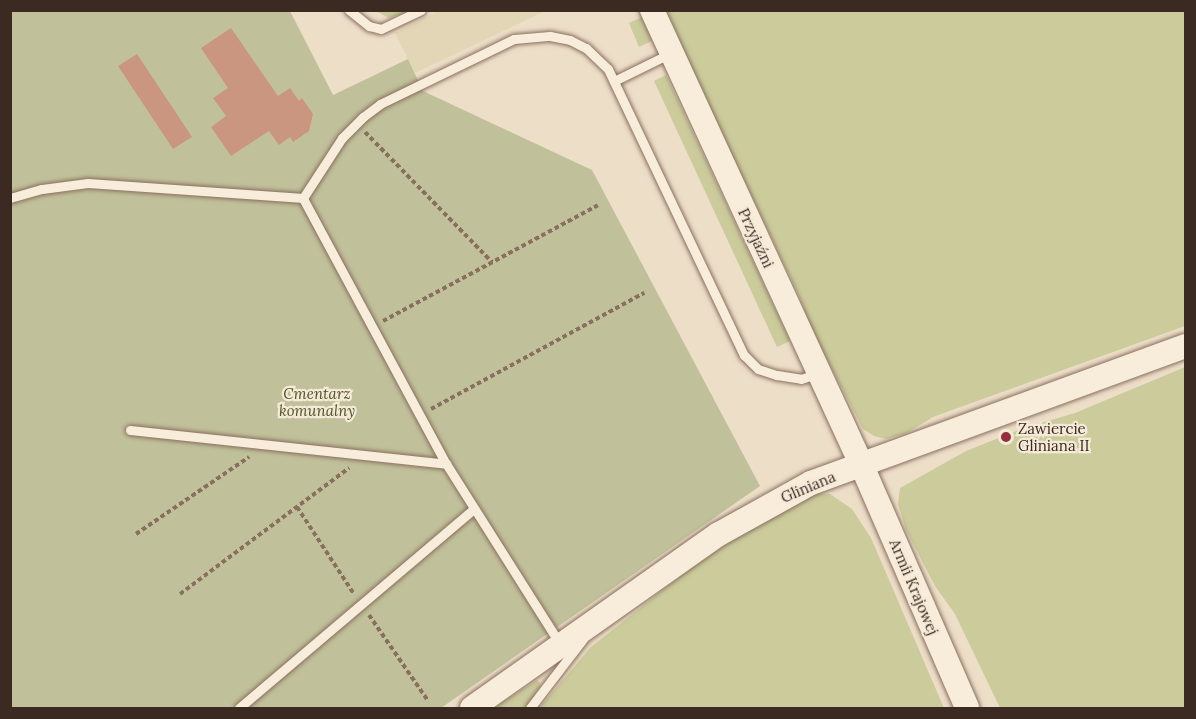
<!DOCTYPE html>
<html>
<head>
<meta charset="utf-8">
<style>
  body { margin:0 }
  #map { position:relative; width:1196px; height:719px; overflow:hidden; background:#eddec8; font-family:Lora,serif }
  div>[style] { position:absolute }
  .farmland>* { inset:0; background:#e2d6b6 }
  .green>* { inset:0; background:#cbcb9c }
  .cemetery>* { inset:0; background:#c0c19b }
  .building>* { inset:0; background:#ca967f }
  .path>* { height:4px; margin-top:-2px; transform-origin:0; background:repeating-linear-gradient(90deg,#89705e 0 4.5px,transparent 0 7.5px) }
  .roads { filter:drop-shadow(0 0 2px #89705e) drop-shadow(0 0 2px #89705e) }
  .service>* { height:9px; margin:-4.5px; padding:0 4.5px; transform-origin:4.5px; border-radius:4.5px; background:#f8ecdb }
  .tertiary>* { height:24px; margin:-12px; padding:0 12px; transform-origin:12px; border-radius:12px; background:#f8ecdb }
  .dots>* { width:16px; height:16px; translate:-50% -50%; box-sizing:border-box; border:3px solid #f5e9d7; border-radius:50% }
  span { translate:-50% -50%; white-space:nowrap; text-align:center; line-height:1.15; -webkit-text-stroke:4.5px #f5e9d7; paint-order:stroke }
  .street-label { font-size:15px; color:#3a2a21 }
  .park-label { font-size:15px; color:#4f5528; font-style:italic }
  .poi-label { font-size:15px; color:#3a2a21 }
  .left { translate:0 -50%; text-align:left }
  .frame { position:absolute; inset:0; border:12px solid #3a2a21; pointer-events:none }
</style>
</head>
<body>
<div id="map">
  <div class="farmland">
    <i style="clip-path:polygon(440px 10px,545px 10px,545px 11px,415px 73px,395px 33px)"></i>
  </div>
  <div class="green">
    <i style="clip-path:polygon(376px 11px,410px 11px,389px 18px)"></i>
    <i style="clip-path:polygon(664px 11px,1185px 11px,1185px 326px,933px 417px,905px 434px,886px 439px,874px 436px,863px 429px,811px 329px,801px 300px)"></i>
    <i style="clip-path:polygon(642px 17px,652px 41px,639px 47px,629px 23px)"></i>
    <i style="clip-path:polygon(666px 75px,790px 341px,777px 347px,654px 81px)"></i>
    <i style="clip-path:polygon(1185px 367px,1185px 708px,1000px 708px,955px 614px,935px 586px,906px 530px,898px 504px,900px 488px,966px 451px,1021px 429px,1075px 413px)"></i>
    <i style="clip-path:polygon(813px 493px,830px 494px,852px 509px,871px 538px,944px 708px,539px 708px,591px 647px,727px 539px)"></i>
    <i style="clip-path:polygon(537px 680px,541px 684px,536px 697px,525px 708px,494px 708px)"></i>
  </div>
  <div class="cemetery">
    <i style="clip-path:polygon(10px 11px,290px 11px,333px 95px,408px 59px,423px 91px,592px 170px,760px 486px,441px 708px,11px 708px)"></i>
  </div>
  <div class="building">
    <i style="clip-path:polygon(231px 28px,278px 96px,290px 88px,299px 101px,302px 98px,313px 114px,309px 131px,293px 142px,290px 137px,279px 145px,269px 131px,231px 156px,211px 127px,226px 116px,213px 98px,228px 88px,201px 48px)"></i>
    <i style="clip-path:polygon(137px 54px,192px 137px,173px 149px,118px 66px)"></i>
  </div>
  <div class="path">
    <i style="left:365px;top:132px;width:182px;rotate:45.7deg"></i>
    <i style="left:383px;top:321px;width:244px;rotate:-28.3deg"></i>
    <i style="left:431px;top:409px;width:243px;rotate:-28.6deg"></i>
    <i style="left:297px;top:507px;width:104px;rotate:56.8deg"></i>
    <i style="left:136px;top:534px;width:137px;rotate:-34.3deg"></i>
    <i style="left:180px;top:594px;width:211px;rotate:-36.7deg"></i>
    <i style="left:369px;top:615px;width:104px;rotate:55.5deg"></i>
  </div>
  <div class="roads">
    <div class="service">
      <i style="left:349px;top:10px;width:26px;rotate:39deg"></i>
      <i style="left:369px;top:26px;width:12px;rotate:14deg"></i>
      <i style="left:381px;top:29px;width:44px;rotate:-25.4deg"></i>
      <i style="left:614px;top:81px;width:64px;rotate:-26.2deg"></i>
      <i style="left:10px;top:198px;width:33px;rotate:-16deg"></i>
      <i style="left:42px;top:189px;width:46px;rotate:-7.4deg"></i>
      <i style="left:88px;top:183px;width:216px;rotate:4deg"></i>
      <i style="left:130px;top:430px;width:318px;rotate:6.1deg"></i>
      <i style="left:560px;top:644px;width:213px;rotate:-122.3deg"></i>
      <i style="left:446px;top:464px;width:302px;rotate:-118.3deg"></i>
      <i style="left:303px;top:198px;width:72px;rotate:-57deg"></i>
      <i style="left:342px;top:138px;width:30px;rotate:-45deg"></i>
      <i style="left:363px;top:117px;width:21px;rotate:-37deg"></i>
      <i style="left:380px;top:104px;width:149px;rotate:-25.9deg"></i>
      <i style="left:514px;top:39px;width:36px;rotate:-5deg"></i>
      <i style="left:550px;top:36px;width:20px;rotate:11deg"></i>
      <i style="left:570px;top:40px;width:18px;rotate:27deg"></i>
      <i style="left:586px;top:48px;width:30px;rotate:44deg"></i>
      <i style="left:608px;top:69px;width:317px;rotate:64.6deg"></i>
      <i style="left:744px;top:355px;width:20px;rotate:45deg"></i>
      <i style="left:758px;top:369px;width:20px;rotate:18deg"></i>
      <i style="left:777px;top:375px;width:24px;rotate:9deg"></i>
      <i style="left:801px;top:379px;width:18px;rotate:-19deg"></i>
      <i style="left:239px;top:708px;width:308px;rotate:-40.3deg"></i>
      <i style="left:530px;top:708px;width:87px;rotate:-52.5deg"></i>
    </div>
    <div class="tertiary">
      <i style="left:652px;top:10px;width:502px;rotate:65.27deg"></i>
      <i style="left:862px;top:466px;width:264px;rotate:66.5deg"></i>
      <i style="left:472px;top:708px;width:302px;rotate:-35.2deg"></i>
      <i style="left:719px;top:534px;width:105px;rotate:-29deg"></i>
      <i style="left:811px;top:483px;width:399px;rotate:-20.1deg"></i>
    </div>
  </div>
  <div class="dots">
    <i style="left:1006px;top:437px;background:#95303b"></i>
  </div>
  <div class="street-label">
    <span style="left:756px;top:238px;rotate:65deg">Przyjaźni</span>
    <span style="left:808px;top:487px;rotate:-23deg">Gliniana</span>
    <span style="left:914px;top:587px;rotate:67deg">Armii Krajowej</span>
  </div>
  <div class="park-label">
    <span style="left:317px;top:402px">Cmentarz<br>komunalny</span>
  </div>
  <div class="poi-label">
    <span class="left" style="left:1018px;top:437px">Zawiercie<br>Gliniana II</span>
  </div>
  <div class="frame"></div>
</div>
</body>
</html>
